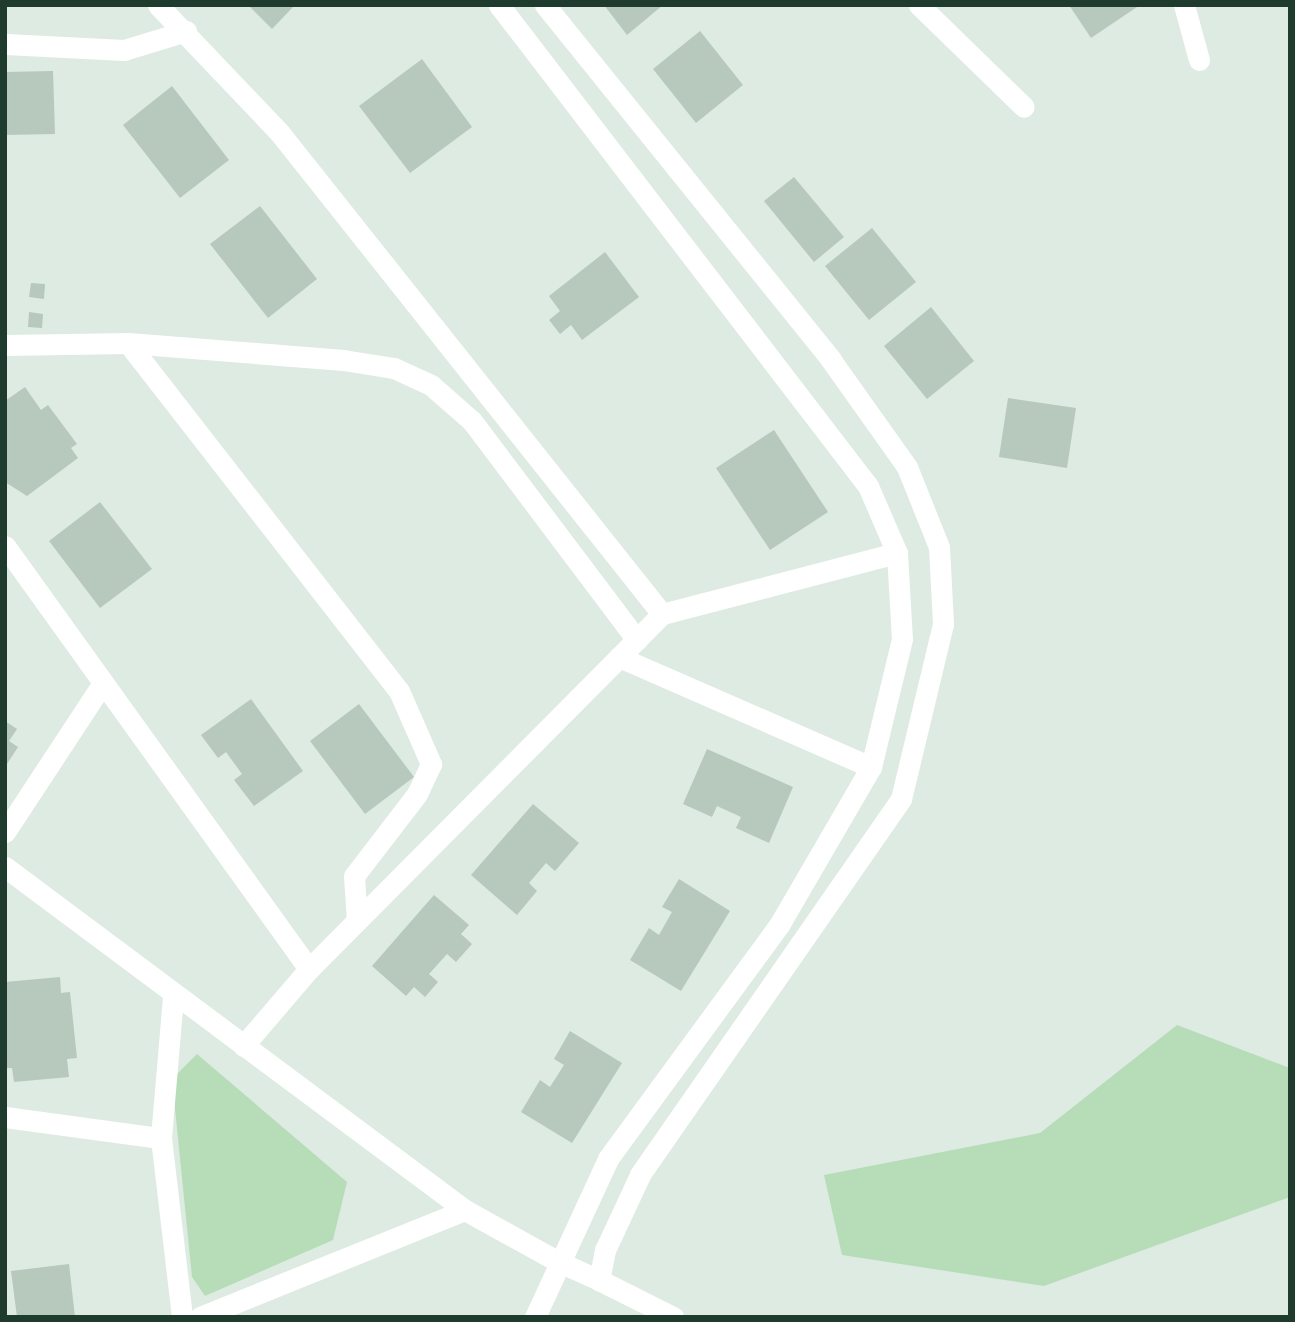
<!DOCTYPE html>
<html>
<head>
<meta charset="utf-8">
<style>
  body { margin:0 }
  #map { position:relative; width:1295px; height:1322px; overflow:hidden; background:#deebe2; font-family:"Exo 2",sans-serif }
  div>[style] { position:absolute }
  .green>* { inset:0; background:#b6ddb8 }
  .building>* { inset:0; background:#b7c8bd }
  .minor>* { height:21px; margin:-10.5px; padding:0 10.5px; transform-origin:10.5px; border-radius:10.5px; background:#fff }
  .tertiary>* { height:21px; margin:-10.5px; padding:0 10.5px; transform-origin:10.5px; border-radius:10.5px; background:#fff }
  span { translate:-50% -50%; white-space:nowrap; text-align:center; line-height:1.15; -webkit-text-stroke:7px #eff7f1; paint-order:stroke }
  .frame { position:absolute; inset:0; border:7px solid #1f3b2d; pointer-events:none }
</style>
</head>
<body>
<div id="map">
  <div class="green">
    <i style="clip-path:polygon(1177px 1025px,1290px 1068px,1290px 1197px,1044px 1286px,842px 1255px,824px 1175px,1040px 1133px)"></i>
    <i style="clip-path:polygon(197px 1054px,347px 1182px,333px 1240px,205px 1296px,192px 1277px,172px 1079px)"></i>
  </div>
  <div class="building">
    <i style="clip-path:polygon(248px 5px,295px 5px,272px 29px)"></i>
    <i style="clip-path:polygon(604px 5px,663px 5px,627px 35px)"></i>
    <i style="clip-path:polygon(1069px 5px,1140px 5px,1091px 38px)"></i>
    <i style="clip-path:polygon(700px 31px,743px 85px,696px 123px,653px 69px)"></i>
    <i style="clip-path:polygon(422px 59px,472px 127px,410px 173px,359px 106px)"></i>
    <i style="clip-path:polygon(53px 71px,55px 134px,5px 135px,5px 72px)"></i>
    <i style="clip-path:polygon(172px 86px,229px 160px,180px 198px,123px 125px)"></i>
    <i style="clip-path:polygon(794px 177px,844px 237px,814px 262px,764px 201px)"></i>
    <i style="clip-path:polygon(260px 206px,317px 279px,268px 318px,210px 244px)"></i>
    <i style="clip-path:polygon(872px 228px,916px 282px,869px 320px,825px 266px)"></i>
    <i style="clip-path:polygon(605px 252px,639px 297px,582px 340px,571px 325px,560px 334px,549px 320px,560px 311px,549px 296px)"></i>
    <i style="clip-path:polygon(31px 283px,45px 284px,44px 299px,29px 297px)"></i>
    <i style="clip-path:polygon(931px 307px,974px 361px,927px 399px,884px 346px)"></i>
    <i style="clip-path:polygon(29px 312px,43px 314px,42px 328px,28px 327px)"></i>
    <i style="clip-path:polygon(25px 387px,41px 410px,48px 405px,77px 444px,71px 448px,78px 458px,27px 496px,5px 482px,5px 401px)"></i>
    <i style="clip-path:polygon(1008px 398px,1076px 408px,1067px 468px,999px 457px)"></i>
    <i style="clip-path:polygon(774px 430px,828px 512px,770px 550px,716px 468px)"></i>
    <i style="clip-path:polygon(100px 502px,152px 569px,100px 608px,49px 541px)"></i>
    <i style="clip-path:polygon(251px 699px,303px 771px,254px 806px,234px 780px,242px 774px,226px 752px,218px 758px,201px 735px)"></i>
    <i style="clip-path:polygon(359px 704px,414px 777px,365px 814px,310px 741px)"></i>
    <i style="clip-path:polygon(5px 721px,17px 729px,9px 741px,18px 747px,5px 767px)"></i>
    <i style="clip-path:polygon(707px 749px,793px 787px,769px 843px,736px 828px,741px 817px,717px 806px,712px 817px,683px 804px)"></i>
    <i style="clip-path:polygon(533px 804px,579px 843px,555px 871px,546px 863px,529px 883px,537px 891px,517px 915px,471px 875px)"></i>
    <i style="clip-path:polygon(679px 879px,730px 911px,681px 991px,630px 960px,649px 928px,659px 935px,672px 912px,662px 907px)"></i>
    <i style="clip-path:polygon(434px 895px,469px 925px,461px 934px,472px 944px,456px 962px,447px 954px,429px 974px,438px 982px,425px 997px,414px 987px,406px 996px,372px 966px)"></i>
    <i style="clip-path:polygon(60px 977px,61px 993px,70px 992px,77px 1058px,67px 1059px,69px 1077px,14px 1082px,12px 1068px,5px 1068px,5px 982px)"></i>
    <i style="clip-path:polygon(570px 1031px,622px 1063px,572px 1143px,521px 1112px,540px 1080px,550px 1087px,564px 1065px,554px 1059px)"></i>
    <i style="clip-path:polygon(69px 1264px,75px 1317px,17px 1317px,11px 1271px)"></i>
  </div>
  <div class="minor">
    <i style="left:158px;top:5px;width:175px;rotate:46.4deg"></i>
    <i style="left:279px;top:132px;width:616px;rotate:51.53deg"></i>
    <i style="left:919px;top:5px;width:146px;rotate:44.2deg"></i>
    <i style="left:1184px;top:5px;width:57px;rotate:74.7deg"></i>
    <i style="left:5px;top:44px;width:119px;rotate:2.9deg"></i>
    <i style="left:124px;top:50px;width:65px;rotate:-17deg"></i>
    <i style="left:128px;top:343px;width:441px;rotate:52.1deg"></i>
    <i style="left:399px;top:691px;width:80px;rotate:66.3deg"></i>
    <i style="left:431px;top:764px;width:33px;rotate:115deg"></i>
    <i style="left:417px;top:794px;width:103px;rotate:127.5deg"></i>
    <i style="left:354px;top:876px;width:45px;rotate:86.2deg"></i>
    <i style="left:5px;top:345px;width:123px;rotate:-0.9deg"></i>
    <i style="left:128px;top:343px;width:216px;rotate:4.5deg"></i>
    <i style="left:343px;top:360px;width:52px;rotate:8.9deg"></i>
    <i style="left:394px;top:368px;width:41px;rotate:24.7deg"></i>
    <i style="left:431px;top:385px;width:55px;rotate:41.3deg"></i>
    <i style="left:472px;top:421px;width:274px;rotate:53deg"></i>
    <i style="left:5px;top:546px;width:521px;rotate:54.3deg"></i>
    <i style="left:309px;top:969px;width:101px;rotate:130.6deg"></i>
    <i style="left:619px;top:657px;width:275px;rotate:23.6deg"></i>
    <i style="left:5px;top:832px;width:178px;rotate:-56.7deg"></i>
    <i style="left:309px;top:969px;width:501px;rotate:-45.16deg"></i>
    <i style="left:662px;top:614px;width:243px;rotate:-14.6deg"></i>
    <i style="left:173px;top:997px;width:142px;rotate:94.9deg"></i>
    <i style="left:161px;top:1138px;width:180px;rotate:83.3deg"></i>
    <i style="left:5px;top:1117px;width:157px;rotate:7.7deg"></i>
    <i style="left:559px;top:1262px;width:44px;rotate:24.2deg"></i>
    <i style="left:200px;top:1317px;width:286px;rotate:-22deg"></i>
  </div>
  <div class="tertiary">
    <i style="left:499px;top:5px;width:606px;rotate:52.51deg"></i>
    <i style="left:868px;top:486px;width:73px;rotate:66.6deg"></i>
    <i style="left:897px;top:553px;width:86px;rotate:86.7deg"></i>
    <i style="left:902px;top:639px;width:132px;rotate:103.6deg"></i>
    <i style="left:871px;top:767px;width:183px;rotate:120.2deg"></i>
    <i style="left:779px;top:925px;width:290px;rotate:126.2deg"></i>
    <i style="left:608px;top:1159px;width:174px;rotate:114.8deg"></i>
    <i style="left:545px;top:5px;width:456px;rotate:51.1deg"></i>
    <i style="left:831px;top:360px;width:131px;rotate:54.6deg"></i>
    <i style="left:907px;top:467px;width:86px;rotate:68.2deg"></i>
    <i style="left:939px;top:547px;width:77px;rotate:87deg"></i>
    <i style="left:943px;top:624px;width:180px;rotate:103.5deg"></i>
    <i style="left:901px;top:799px;width:458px;rotate:124.8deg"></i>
    <i style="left:640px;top:1175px;width:83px;rotate:115deg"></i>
    <i style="left:605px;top:1250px;width:31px;rotate:101deg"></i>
    <i style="left:599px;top:1280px;width:83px;rotate:26.6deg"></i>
    <i style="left:5px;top:867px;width:574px;rotate:36.71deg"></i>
    <i style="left:465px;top:1210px;width:107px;rotate:29deg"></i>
  </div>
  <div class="frame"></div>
</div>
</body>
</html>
